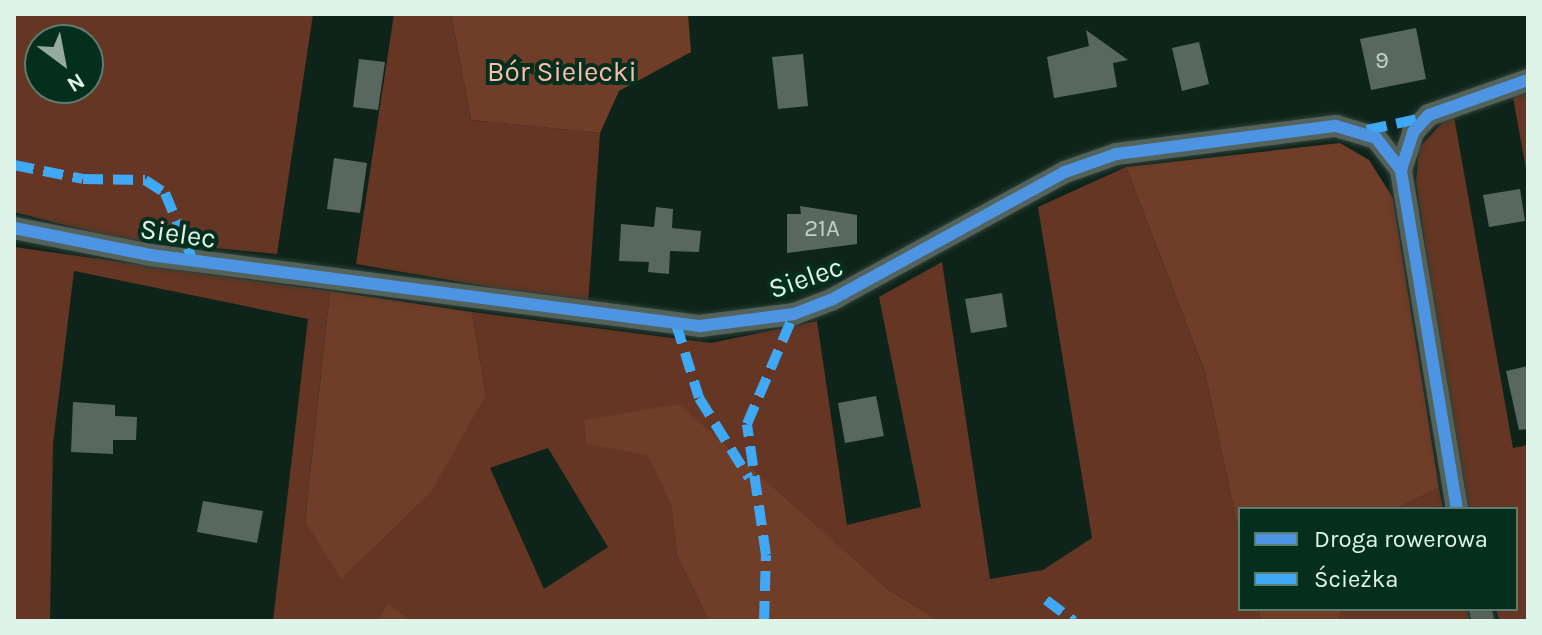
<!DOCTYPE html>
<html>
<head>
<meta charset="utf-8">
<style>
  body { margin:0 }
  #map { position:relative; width:1542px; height:635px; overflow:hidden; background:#0e241b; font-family:Karla,sans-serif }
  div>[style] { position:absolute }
  .green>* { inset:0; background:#643623 }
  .forest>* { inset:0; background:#6f3d28 }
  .building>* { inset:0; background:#59685e }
  .roads { filter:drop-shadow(0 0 2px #304038) drop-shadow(0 0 2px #304038) }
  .minor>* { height:22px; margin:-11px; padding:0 11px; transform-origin:11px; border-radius:11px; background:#53625b }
  .quiet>* { height:10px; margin-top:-5px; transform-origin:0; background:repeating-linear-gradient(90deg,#3fa9f5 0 20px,transparent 0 30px) }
  .cycleway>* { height:12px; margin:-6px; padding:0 6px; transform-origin:6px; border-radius:6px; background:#4d94e3 }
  span { translate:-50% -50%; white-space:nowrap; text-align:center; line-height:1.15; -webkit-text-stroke:8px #042e1d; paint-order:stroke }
  .number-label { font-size:24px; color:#bed1c6 }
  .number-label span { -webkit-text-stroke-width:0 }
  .park-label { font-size:28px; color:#f8bea9 }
  .street-label { font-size:28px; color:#dff4e8 }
  .frame { position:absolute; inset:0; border:16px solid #dff4e8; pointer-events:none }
  .legend { position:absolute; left:1238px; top:507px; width:280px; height:104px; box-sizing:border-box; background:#042e1d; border:2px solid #5c7d6e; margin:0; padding:10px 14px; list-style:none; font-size:24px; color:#dff4e8 }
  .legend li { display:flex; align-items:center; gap:16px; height:40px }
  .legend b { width:40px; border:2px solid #5c7d6e }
  .north { position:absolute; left:24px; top:24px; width:80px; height:80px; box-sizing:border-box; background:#042e1d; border:2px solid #5c7d6e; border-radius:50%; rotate:148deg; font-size:22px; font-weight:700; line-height:32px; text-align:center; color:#dff4e8 }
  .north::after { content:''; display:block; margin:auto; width:28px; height:36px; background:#96aba0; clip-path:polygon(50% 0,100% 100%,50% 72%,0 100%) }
</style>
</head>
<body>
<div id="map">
  <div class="green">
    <i style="clip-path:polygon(evenodd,14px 14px,313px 14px,277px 254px,120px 239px,14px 212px,14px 14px,40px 40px,88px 40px,88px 88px,40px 88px,40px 40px)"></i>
    <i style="clip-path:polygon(394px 14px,451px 14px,471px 120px,600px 133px,588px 304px,356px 264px)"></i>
    <i style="clip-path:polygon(1528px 88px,1528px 180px,1512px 92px)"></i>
    <i style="clip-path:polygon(1453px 111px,1513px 448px,1528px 445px,1528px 621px,1499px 621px,1496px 609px,1516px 609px,1516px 509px,1467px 509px,1461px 486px,1416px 182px,1419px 148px)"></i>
    <i style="clip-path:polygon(evenodd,1126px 167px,1205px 372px,1240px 539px,1240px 609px,1258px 609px,1261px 621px,939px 621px,886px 588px,791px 509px,647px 455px,673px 506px,677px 556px,709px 621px,413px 621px,389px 604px,378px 621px,273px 621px,308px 319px,74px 271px,53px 444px,50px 621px,14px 621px,14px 247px,330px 291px,305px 521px,486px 395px,472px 312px,711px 343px,817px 321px,847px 525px,921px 507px,879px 297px,942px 262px,990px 579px,1043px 570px,1092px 538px,1038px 207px,1126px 167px,548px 448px,608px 547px,544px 589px,490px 468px,548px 448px)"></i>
    <i style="clip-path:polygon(1439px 488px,1443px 509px,1395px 509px)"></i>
    <i style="clip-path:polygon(1342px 609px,1467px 609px,1470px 621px,1338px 621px)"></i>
  </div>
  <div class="forest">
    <i style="clip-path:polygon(451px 14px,688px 14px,691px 52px,619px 91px,600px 133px,471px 120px)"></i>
    <i style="clip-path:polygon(1340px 143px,1369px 160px,1393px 198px,1439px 488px,1395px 509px,1240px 509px,1240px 539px,1205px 372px,1126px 167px)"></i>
    <i style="clip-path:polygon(330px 291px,472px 312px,486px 395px,431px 492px,341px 579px,305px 521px)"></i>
    <i style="clip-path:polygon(679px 404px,886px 588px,939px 621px,709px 621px,677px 556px,672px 506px,647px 455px,586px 444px,584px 420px)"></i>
    <i style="clip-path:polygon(388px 603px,413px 621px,378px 621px)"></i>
    <i style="clip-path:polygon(1258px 609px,1342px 609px,1338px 621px,1261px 621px)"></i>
  </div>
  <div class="building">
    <i style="clip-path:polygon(1416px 28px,1426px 79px,1371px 90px,1360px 39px)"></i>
    <i style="clip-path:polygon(1086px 30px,1128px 60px,1113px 63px,1117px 87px,1054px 98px,1047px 57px,1089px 46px)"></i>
    <i style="clip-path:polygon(1199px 42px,1209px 84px,1182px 91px,1172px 48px)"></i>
    <i style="clip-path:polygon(803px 54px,808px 106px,778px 109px,772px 57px)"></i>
    <i style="clip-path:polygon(359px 59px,385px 62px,378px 110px,353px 107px)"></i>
    <i style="clip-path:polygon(334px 158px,367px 163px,360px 213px,327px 209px)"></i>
    <i style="clip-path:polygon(1520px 189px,1525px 221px,1489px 227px,1483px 195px)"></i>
    <i style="clip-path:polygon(800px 206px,857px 215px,857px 244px,787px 253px,787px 214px,801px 214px)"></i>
    <i style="clip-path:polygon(656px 207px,673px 209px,672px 228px,701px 231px,699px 252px,670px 251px,669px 274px,648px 272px,649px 262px,619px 261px,621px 224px,654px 227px)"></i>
    <i style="clip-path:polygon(1002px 293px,1007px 327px,971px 333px,965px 299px)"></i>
    <i style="clip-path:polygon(1528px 366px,1528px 429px,1519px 430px,1506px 371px)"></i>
    <i style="clip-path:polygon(876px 396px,884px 436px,845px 443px,838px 403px)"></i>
    <i style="clip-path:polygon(73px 402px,115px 405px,115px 416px,137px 417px,136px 440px,113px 440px,113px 454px,71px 452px)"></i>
    <i style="clip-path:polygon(203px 501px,263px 511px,257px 543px,197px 532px)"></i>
  </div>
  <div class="roads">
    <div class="minor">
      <i style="left:14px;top:228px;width:139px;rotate:11.2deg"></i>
      <i style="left:150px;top:255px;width:555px;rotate:7.36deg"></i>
      <i style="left:700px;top:326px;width:95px;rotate:-7.3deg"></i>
      <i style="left:794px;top:314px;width:40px;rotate:-21deg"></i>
      <i style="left:831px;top:300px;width:267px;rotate:-28.7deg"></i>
      <i style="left:1065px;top:172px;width:54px;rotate:-19.4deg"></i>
      <i style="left:1116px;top:154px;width:222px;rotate:-7.3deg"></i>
      <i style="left:1336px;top:126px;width:42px;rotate:16.7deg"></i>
      <i style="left:1376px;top:138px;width:41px;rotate:52deg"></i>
      <i style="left:1457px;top:509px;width:344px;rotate:-99.4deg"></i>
      <i style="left:1401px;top:170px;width:40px;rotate:-72deg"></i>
      <i style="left:1413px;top:132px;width:23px;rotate:-47deg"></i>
      <i style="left:1429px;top:115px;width:105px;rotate:-19.5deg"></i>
      <i style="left:1480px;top:609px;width:12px;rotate:76deg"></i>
    </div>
  </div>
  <div class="quiet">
    <i style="left:1367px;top:130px;width:56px;rotate:-12.3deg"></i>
    <i style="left:14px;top:165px;width:70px;rotate:11.5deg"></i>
    <i style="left:83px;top:179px;width:62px;rotate:0.9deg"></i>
    <i style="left:145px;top:180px;width:24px;rotate:33deg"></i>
    <i style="left:165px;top:193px;width:74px;rotate:67.6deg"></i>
    <i style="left:676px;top:324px;width:77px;rotate:72.7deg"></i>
    <i style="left:699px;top:398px;width:94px;rotate:58deg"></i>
    <i style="left:1046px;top:600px;width:35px;rotate:37deg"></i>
    <i style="left:764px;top:621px;width:66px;rotate:-88.3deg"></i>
    <i style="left:766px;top:555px;width:132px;rotate:-98.3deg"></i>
    <i style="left:747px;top:424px;width:120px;rotate:-66.9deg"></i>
  </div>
  <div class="cycleway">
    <i style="left:14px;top:228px;width:139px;rotate:11.2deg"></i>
    <i style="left:150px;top:255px;width:555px;rotate:7.36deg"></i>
    <i style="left:700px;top:326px;width:95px;rotate:-7.3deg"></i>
    <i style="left:794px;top:314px;width:40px;rotate:-21deg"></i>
    <i style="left:831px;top:300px;width:267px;rotate:-28.7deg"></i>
    <i style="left:1065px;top:172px;width:54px;rotate:-19.4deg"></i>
    <i style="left:1116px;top:154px;width:222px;rotate:-7.3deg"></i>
    <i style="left:1336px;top:126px;width:42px;rotate:16.7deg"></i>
    <i style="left:1376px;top:138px;width:41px;rotate:52deg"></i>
    <i style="left:1457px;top:509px;width:344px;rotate:-99.4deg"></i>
    <i style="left:1401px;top:170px;width:40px;rotate:-72deg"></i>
    <i style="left:1413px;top:132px;width:23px;rotate:-47deg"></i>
    <i style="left:1429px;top:115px;width:105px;rotate:-19.5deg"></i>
  </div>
  <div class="number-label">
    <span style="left:1382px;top:61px">9</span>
    <span style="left:822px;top:229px">21A</span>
  </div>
  <div class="park-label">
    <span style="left:562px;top:72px">Bór Sielecki</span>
  </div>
  <div class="street-label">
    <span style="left:178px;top:234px;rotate:8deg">Sielec</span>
    <span style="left:806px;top:278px;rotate:-19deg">Sielec</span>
  </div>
  <div class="frame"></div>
  <ul class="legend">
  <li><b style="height:10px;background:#4d94e3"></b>Droga rowerowa</li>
  <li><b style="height:10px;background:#3fa9f5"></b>Ścieżka</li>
  </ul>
  <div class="north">N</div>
</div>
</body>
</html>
